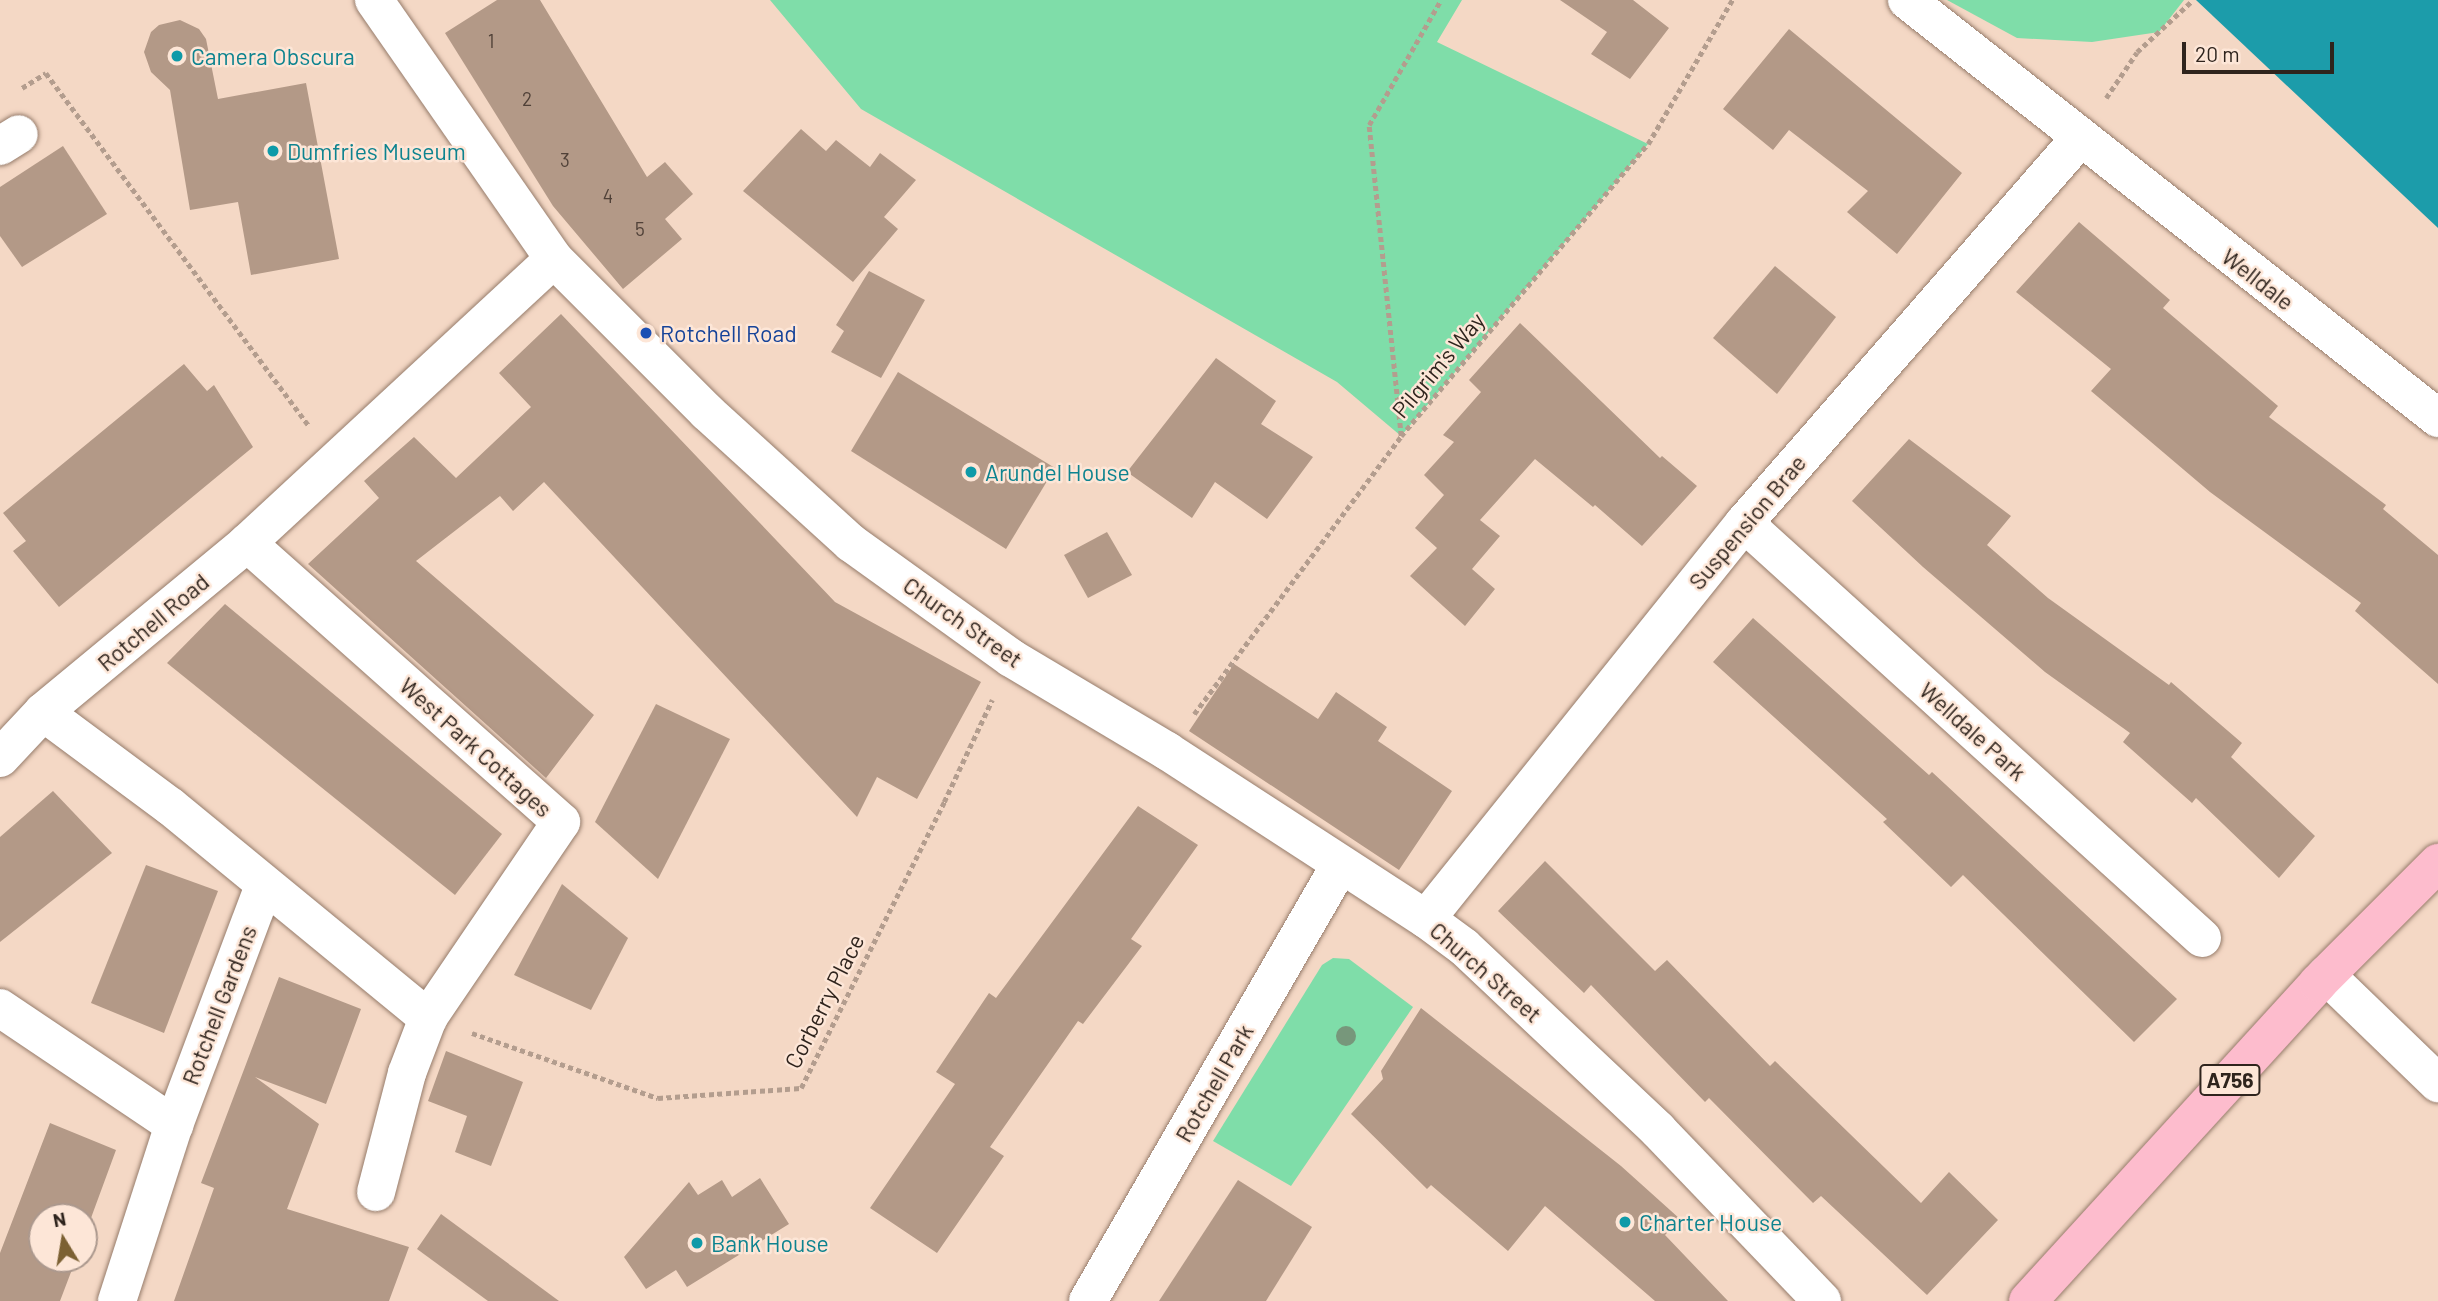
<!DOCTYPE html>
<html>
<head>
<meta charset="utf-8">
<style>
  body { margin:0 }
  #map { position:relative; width:2438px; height:1301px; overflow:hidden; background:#f4d8c5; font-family:Barlow,sans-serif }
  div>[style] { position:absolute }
  .green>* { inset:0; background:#7fdda9 }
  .water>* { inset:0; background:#1c9caa }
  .building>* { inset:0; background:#b39987 }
  .path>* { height:4.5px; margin-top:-2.25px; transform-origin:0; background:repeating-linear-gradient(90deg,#b39d8e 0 5px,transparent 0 8.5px) }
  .roads { filter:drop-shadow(0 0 2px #967c6b) drop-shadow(0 0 2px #967c6b) }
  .minor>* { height:38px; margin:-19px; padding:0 19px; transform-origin:19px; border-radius:19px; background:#fff }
  .major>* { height:38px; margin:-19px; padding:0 19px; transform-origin:19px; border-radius:19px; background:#fdbccd }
  .trees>* { width:20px; height:20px; margin:-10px; border-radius:50%; background:#77977b }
  .dots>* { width:19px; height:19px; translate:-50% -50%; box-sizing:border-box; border:4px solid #fde6d7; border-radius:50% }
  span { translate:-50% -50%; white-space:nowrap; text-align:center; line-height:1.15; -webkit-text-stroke:5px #fde6d7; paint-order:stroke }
  .number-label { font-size:19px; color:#504138 }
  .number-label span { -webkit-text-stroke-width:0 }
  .shield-label span { padding:2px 5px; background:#fde6d7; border:2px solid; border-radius:5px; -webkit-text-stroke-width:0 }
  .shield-label { font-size:21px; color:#2f241d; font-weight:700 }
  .culture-label { font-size:23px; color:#0d838f }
  .left { translate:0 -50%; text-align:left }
  .street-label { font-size:23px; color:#2f241d }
  .transit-label { font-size:23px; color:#164399 }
  .north { position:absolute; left:28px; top:1203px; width:70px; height:70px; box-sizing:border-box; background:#fde6d7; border:2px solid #ab988d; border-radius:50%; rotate:349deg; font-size:19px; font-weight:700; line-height:28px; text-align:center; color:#2f241d }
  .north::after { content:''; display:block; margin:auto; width:24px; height:32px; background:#7c6133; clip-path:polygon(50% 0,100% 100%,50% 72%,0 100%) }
  .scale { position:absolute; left:2182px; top:42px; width:152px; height:32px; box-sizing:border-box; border:4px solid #2f241d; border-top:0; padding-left:9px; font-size:21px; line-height:24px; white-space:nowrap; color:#2f241d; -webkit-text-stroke:5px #fde6d7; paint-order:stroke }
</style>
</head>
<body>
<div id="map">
  <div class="green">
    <i style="clip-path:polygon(770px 0,1462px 0,1437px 42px,1648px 144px,1401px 436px,1337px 382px,861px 109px)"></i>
    <i style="clip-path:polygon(1947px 0,2184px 0,2159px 32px,2092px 42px,2017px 38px)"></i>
    <i style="clip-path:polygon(1333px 958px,1349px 959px,1413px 1007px,1291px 1186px,1213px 1141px,1322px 965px)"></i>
  </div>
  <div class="water">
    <i style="clip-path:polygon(2196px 0,2438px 0,2438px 228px)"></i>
  </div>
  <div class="building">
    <i style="clip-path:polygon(497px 0,540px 0,647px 177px,665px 162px,693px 194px,665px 219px,682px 239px,623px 289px,553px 206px,445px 33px)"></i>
    <i style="clip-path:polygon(1560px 0,1633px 0,1669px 28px,1630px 79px,1591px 54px,1607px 32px)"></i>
    <i style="clip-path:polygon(180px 20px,199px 29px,206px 39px,218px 99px,306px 83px,339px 259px,251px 275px,238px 202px,190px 210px,170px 90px,151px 72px,144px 52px,151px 32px,159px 25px)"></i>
    <i style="clip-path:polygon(1789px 29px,1962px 173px,1897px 254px,1847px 212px,1868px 191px,1789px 130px,1773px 150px,1723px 109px)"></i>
    <i style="clip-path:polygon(801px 129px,826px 151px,836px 140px,870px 167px,880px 153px,916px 180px,884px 217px,898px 229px,853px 282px,743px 191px)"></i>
    <i style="clip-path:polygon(63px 146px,107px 214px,22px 267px,0 236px,0 187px)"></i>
    <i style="clip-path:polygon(2079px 222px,2170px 300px,2163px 308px,2278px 406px,2269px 417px,2386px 505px,2383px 509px,2438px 555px,2438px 684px,2355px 611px,2361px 603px,2210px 492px,2091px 391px,2111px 369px,2016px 292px)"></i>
    <i style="clip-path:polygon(1775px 266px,1836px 317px,1777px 394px,1713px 338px)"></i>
    <i style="clip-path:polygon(869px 271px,925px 300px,881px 378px,831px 352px,844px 331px,836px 325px)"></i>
    <i style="clip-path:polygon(561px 314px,835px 602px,981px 682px,917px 799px,877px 777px,857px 817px,544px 482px,513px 511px,500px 496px,416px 561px,594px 715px,546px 778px,308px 564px,379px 498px,364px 481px,414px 437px,456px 478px,531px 407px,499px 373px)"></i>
    <i style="clip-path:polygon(1520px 323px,1660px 458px,1662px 456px,1697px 486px,1642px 546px,1595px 505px,1593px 507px,1535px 459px,1480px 520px,1500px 536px,1472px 569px,1495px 589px,1465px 626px,1410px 576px,1437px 548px,1415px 528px,1444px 495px,1424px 475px,1454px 442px,1443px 435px,1481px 392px,1469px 380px)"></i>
    <i style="clip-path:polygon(1216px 358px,1276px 401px,1261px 424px,1313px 457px,1267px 519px,1215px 482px,1192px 518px,1127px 472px)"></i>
    <i style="clip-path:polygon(184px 364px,207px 391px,214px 385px,253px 447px,59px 607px,13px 551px,26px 541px,3px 513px)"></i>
    <i style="clip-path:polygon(898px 372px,1055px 468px,1006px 549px,851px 451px)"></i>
    <i style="clip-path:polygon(1909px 439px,2011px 516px,1987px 545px,2048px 598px,2169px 685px,2171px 682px,2242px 743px,2231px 757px,2315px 836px,2279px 878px,2196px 798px,2192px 803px,2123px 742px,2130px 733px,2045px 672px,1923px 567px,1852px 501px)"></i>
    <i style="clip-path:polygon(1107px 532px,1132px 575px,1088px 598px,1064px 555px)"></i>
    <i style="clip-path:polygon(225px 604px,502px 834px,455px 895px,167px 663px)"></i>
    <i style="clip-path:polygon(1753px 618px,1929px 775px,1932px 772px,2177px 999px,2134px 1042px,1963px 875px,1951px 887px,1883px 822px,1887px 819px,1713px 662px)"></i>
    <i style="clip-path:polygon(1234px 664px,1318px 719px,1336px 692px,1387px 727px,1378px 741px,1452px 791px,1399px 870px,1189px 731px)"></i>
    <i style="clip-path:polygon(656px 704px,730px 739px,658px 879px,595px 822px)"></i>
    <i style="clip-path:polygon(53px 791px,112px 853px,0 942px,0 837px)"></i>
    <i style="clip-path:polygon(1138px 806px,1198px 845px,1131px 939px,1142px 946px,1083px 1024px,1078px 1021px,990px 1147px,1004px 1156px,937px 1253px,870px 1208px,955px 1084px,936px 1072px,989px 993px,996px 998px)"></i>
    <i style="clip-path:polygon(1545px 861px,1655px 971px,1667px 960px,1770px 1066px,1775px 1061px,1921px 1203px,1949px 1172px,1998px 1220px,1927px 1295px,1821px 1196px,1813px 1203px,1709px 1098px,1705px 1102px,1591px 985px,1584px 993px,1498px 911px)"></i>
    <i style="clip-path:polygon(146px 865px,218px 891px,164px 1033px,91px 1003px)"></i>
    <i style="clip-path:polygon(562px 884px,628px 938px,591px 1010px,514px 975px)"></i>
    <i style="clip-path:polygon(279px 977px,361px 1009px,326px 1104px,255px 1077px,319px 1124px,287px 1209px,409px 1247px,389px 1301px,174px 1301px,214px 1188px,201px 1183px)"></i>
    <i style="clip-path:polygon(1421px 1008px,1621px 1166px,1680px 1219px,1665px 1235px,1728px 1301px,1655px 1301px,1545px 1206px,1508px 1251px,1431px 1185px,1427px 1189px,1351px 1114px,1383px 1079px,1381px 1071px)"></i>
    <i style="clip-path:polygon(446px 1051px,523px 1082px,491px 1166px,455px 1152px,467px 1116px,428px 1101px)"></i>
    <i style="clip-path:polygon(50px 1123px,116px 1150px,84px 1237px,84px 1217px,42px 1217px,42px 1259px,76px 1259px,60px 1301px,0 1301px,0 1253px)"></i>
    <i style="clip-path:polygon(760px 1178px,789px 1224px,687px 1287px,676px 1270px,646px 1289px,624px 1257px,689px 1182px,698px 1195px,722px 1180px,732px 1197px)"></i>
    <i style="clip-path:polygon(1238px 1180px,1312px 1227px,1266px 1301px,1159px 1301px)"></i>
    <i style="clip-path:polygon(441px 1214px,559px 1301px,488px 1301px,417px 1249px)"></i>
  </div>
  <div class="path">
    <i style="left:22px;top:88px;width:28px;rotate:-32deg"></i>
    <i style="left:46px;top:73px;width:439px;rotate:53.3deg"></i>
    <i style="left:2106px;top:98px;width:55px;rotate:-56deg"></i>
    <i style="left:2137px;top:52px;width:76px;rotate:-42.9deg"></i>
    <i style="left:1401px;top:436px;width:313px;rotate:-95.9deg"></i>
    <i style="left:1369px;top:125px;width:144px;rotate:-60.1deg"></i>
    <i style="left:1194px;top:714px;width:347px;rotate:-53.3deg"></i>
    <i style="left:1401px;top:436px;width:382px;rotate:-49.8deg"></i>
    <i style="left:1648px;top:144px;width:167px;rotate:-59.7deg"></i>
    <i style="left:472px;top:1033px;width:197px;rotate:19.3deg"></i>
    <i style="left:658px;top:1098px;width:143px;rotate:-4deg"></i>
    <i style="left:801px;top:1088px;width:320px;rotate:-63.4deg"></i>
    <i style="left:944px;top:802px;width:113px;rotate:-64.8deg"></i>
  </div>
  <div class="roads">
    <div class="minor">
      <i style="left:374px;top:0;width:315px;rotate:55.2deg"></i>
      <i style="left:554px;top:259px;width:216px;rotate:45deg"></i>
      <i style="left:707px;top:412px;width:195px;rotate:42.3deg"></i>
      <i style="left:851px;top:543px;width:197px;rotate:35.7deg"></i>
      <i style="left:1011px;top:658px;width:182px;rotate:30.8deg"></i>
      <i style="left:1167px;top:751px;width:309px;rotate:33deg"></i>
      <i style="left:1426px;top:919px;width:47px;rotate:36.4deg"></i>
      <i style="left:1464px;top:947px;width:267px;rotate:43.3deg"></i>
      <i style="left:1658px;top:1130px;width:237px;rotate:46.2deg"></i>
      <i style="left:1907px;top:0;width:676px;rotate:38.21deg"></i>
      <i style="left:0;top:146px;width:22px;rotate:-32deg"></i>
      <i style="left:1744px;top:523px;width:618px;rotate:42.18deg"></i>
      <i style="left:247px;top:543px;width:420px;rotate:41.6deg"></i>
      <i style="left:561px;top:822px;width:237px;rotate:124.2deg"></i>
      <i style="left:428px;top:1018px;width:59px;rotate:110.9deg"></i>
      <i style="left:407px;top:1073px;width:123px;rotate:104.6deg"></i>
      <i style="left:43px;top:712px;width:159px;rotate:36.6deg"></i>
      <i style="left:171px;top:807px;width:333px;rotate:39.4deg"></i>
      <i style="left:0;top:758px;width:63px;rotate:-46.9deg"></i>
      <i style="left:43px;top:712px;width:265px;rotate:-39.6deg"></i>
      <i style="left:247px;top:543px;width:418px;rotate:-42.8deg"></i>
      <i style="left:1426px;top:919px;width:508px;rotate:-51.23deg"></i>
      <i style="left:1744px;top:523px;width:512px;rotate:-48.88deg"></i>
      <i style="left:2326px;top:975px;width:156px;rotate:44deg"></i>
      <i style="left:0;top:1008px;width:210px;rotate:33.9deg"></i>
      <i style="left:174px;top:1125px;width:256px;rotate:-69.4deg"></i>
      <i style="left:117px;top:1301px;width:185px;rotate:-72.1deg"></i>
      <i style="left:1088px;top:1301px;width:504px;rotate:-59.97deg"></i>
    </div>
    <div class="major">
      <i style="left:2028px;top:1301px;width:430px;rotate:-47.6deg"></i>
      <i style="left:2318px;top:983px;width:170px;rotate:-45deg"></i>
    </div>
  </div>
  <div class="trees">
    <i style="left:1346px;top:1036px"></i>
  </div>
  <div class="dots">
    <i style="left:177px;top:56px;background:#0f9aa8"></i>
    <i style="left:273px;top:151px;background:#0f9aa8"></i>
    <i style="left:646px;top:333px;background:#1a4fb4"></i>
    <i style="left:971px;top:472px;background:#0f9aa8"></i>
    <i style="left:1625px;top:1222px;background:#0f9aa8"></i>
    <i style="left:697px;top:1243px;background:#0f9aa8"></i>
  </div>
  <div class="number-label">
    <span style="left:491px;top:41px">1</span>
    <span style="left:527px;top:99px">2</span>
    <span style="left:565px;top:160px">3</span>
    <span style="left:608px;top:196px">4</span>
    <span style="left:640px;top:229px">5</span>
  </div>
  <div class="shield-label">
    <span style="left:2230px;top:1080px">A756</span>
  </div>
  <div class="culture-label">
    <span class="left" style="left:191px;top:56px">Camera Obscura</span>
    <span class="left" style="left:287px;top:151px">Dumfries Museum</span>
    <span class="left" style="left:985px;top:472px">Arundel House</span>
    <span class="left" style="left:1639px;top:1222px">Charter House</span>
    <span class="left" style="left:711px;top:1243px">Bank House</span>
  </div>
  <div class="street-label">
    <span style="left:2258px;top:279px;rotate:38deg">Welldale</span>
    <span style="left:1438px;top:365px;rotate:-50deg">Pilgrim's Way</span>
    <span style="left:1747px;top:522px;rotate:-50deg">Suspension Brae</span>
    <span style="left:153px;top:622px;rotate:-40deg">Rotchell Road</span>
    <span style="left:963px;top:622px;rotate:35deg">Church Street</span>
    <span style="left:1973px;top:731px;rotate:42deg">Welldale Park</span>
    <span style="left:476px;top:747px;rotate:42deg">West Park Cottages</span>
    <span style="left:1486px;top:972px;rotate:41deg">Church Street</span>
    <span style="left:824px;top:1001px;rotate:-63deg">Corberry Place</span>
    <span style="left:219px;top:1005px;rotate:-69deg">Rotchell Gardens</span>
    <span style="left:1214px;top:1083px;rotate:-60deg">Rotchell Park</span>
  </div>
  <div class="transit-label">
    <span class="left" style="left:660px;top:333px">Rotchell Road</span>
  </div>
  <div class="north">N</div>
  <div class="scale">20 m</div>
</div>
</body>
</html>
